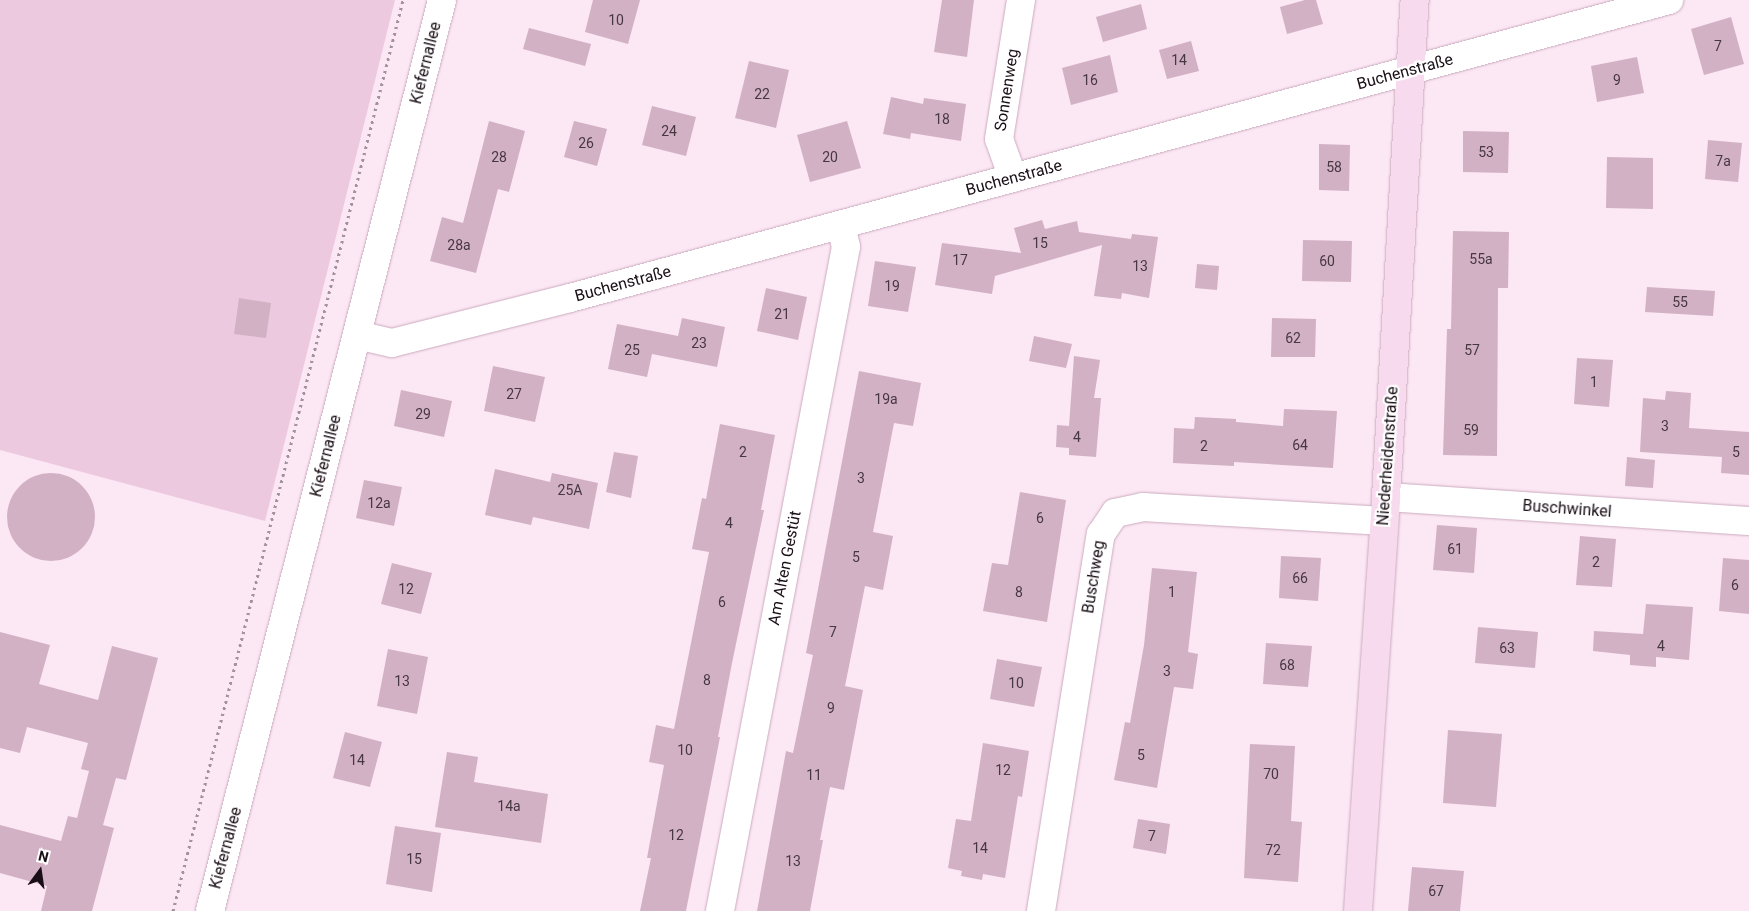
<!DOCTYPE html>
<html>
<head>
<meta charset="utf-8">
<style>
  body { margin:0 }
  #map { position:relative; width:1749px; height:911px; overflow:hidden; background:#fce7f4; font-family:Roboto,sans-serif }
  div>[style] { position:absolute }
  .green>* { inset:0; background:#edc9df }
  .building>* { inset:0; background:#d2b1c5 }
  .round { border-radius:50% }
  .path>* { height:3px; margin-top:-1.5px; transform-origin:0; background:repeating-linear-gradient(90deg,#a3929d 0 2.5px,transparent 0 6.5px) }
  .roads { filter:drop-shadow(0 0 1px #cbabbe) drop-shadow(0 0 1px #cbabbe) }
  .street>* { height:28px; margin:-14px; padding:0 14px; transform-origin:14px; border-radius:14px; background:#fff }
  .secondary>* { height:28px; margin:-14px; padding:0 14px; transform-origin:14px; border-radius:14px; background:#f7daed }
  span { translate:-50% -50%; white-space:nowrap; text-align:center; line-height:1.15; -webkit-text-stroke:4.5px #fff; paint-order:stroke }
  .number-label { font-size:14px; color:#473741 }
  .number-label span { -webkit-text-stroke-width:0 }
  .street-label { font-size:16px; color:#190e15 }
  .north { position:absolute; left:15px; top:846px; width:50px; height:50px; -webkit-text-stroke:4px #fff; paint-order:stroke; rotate:14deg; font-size:14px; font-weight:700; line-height:20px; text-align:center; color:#190e15 }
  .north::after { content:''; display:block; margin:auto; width:18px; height:22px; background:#190e15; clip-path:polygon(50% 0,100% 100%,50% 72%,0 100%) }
</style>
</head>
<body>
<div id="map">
  <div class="green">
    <i style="clip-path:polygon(0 0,395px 0,265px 521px,0 450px)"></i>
  </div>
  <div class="building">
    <i style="clip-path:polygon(593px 0,640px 0,628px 44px,585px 32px)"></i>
    <i style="clip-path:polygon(942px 0,974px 0,967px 57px,934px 52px)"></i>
    <i style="clip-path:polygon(1305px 0,1316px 0,1323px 24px,1287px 34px,1280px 7px)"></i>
    <i style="clip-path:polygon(1141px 4px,1147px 29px,1103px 42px,1096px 17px)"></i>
    <i style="clip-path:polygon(1731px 17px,1744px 64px,1704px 75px,1691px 29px)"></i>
    <i style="clip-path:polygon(529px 28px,591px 44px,585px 66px,523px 49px)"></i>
    <i style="clip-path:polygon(1191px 41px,1199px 71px,1167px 79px,1159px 50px)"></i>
    <i style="clip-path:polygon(1110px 55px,1118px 92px,1071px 105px,1062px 68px)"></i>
    <i style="clip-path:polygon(1637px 57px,1644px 93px,1597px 102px,1591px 66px)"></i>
    <i style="clip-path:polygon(749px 61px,789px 70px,776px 128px,735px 118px)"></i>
    <i style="clip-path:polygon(891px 97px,923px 104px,924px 98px,966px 104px,961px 141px,911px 133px,910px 139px,883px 134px)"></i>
    <i style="clip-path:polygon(652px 106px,696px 117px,686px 156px,642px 145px)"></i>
    <i style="clip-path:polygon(489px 121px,525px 131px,509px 192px,498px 189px,476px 273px,430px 261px,442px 217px,463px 223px)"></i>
    <i style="clip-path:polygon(574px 121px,607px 129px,597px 166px,564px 157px)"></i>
    <i style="clip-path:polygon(847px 121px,861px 168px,810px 182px,797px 135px)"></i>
    <i style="clip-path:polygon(1463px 131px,1509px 132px,1508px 173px,1463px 172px)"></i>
    <i style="clip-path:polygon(1708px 140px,1742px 143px,1738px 182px,1705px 179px)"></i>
    <i style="clip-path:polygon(1319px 144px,1350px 145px,1349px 191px,1319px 190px)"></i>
    <i style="clip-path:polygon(1607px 157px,1653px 158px,1653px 209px,1606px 208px)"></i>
    <i style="clip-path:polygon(1042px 220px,1045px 229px,1077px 221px,1079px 232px,1131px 239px,1132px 234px,1158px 237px,1149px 298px,1122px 293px,1121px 299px,1094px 296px,1102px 245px,995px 276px,992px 294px,935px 285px,942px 243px,1021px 253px,1014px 228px)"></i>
    <i style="clip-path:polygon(1453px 231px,1509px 232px,1508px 288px,1498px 288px,1497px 456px,1443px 455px,1447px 329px,1451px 329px)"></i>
    <i style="clip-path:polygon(1303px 240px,1352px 241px,1351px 282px,1302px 281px)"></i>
    <i style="clip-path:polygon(875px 261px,916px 267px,908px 312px,868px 306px)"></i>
    <i style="clip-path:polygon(1197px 264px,1219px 266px,1217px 290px,1195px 288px)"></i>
    <i style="clip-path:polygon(1647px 287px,1715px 291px,1713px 316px,1645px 312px)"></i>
    <i style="clip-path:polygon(766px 288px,807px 297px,798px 340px,757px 331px)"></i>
    <i style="clip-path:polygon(239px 298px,271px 303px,266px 338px,234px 334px)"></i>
    <i style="clip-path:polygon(682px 318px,725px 327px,717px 367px,652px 354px,647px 377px,608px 369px,617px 324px,678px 336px)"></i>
    <i style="clip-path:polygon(1272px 318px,1316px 319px,1315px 357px,1271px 357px)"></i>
    <i style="clip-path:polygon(1034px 336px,1072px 344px,1066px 368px,1029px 361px)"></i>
    <i style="clip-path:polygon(1074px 356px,1100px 360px,1094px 398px,1101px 398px,1096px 457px,1069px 455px,1069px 448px,1056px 447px,1057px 425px,1069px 426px)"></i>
    <i style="clip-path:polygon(1577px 358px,1613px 360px,1609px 407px,1574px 404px)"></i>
    <i style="clip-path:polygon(493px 366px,545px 377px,535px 422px,484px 411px)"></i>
    <i style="clip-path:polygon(859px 371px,921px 383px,913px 426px,894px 423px,873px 532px,893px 536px,883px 590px,865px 586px,845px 686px,863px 690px,844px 790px,830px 787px,820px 840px,823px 840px,810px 911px,757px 911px,786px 751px,793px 753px,813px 655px,806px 653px)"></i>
    <i style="clip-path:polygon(401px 390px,452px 401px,444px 437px,394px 426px)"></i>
    <i style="clip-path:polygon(1666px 391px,1691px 393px,1689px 428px,1749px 432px,1749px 475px,1721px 473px,1722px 457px,1640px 452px,1643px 398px,1665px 400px)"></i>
    <i style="clip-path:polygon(1284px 409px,1337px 411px,1333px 468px,1234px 462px,1234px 466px,1173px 463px,1174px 428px,1194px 429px,1195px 417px,1236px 419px,1236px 422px,1283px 426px)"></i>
    <i style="clip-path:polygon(720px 424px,775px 435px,761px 510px,764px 510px,732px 663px,718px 737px,720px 737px,686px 911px,640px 911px,651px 858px,647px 858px,664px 765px,649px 762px,656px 725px,674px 729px,709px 552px,692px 549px,702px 498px,706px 499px)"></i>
    <i style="clip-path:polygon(614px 452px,638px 456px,631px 498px,606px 492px)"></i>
    <i style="clip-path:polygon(1627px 457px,1655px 460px,1653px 488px,1625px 486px)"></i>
    <i style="clip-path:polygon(495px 469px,550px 482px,552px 473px,598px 483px,589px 529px,533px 517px,531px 525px,485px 515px)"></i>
    <i class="round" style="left:7px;top:473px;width:88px;height:88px"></i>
    <i style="clip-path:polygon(364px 480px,402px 487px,394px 526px,356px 518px)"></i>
    <i style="clip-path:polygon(1020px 492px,1066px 500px,1047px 622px,983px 611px,992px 563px,1008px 565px)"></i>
    <i style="clip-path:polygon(1437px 525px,1477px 528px,1474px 573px,1433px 570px)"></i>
    <i style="clip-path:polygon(1580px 536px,1616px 539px,1612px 587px,1576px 585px)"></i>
    <i style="clip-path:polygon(1281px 556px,1321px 558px,1318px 601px,1279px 598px)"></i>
    <i style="clip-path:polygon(1723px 558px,1749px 560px,1749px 614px,1719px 611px)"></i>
    <i style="clip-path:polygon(392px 563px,432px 573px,421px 614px,381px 604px)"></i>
    <i style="clip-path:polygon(1152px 568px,1197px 572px,1188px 652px,1198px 654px,1193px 689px,1174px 687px,1157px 788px,1114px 780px,1125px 722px,1130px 723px,1144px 645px)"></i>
    <i style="clip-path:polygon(1646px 604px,1693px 607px,1689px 660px,1656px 657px,1656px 667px,1630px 665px,1630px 655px,1593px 651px,1594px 631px,1643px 634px)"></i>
    <i style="clip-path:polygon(1478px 627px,1538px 632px,1535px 668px,1475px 663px)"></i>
    <i style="clip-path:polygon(0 632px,50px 645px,39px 684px,98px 700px,112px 646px,158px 658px,126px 780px,116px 778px,103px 825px,114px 828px,92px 911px,41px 911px,47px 886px,0 873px,0 825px,61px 841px,68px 816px,77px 818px,89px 771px,81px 769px,88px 743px,27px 727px,20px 753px,0 748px)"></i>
    <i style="clip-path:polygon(1266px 643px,1312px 646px,1308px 687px,1263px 684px)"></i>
    <i style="clip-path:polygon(388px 649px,428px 657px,417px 714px,377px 706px)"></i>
    <i style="clip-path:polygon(997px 659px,1042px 667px,1034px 707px,990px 699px)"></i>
    <i style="clip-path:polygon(1448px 730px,1502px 734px,1496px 807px,1443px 803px)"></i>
    <i style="clip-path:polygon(345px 732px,382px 742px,370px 787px,333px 778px)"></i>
    <i style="clip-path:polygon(983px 743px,1029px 751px,1022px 797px,1018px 796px,1005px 878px,983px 874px,982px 880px,961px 876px,962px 871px,948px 868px,956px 819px,971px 821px)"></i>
    <i style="clip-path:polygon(1250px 744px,1295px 746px,1291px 821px,1302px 822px,1298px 882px,1244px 878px)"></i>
    <i style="clip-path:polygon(447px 752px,478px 757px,474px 782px,548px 794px,541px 843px,435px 827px)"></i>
    <i style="clip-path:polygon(1138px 819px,1170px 824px,1166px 854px,1133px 848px)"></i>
    <i style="clip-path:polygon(395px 826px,441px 833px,432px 892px,386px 884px)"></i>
    <i style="clip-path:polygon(1412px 867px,1464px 871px,1460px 911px,1408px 911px)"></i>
  </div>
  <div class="path">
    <i style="left:173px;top:911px;width:940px;rotate:-75.83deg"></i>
  </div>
  <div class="roads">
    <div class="street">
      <i style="left:1013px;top:178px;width:41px;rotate:-109.7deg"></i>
      <i style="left:999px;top:139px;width:141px;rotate:-81deg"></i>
      <i style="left:357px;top:335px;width:36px;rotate:13deg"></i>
      <i style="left:392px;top:343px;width:184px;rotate:-14.2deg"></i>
      <i style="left:570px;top:298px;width:1139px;rotate:-15.17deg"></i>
      <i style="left:1386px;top:497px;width:364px;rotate:3.8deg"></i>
      <i style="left:210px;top:911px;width:940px;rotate:-75.71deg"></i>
      <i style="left:720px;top:911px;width:676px;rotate:-79.26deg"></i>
      <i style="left:846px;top:247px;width:23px;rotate:-103deg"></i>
      <i style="left:1041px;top:911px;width:382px;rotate:-81deg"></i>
      <i style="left:1101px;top:534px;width:25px;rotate:-56deg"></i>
      <i style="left:1115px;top:513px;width:29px;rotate:-12deg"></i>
      <i style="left:1143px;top:507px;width:241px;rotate:3.3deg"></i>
    </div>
    <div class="secondary">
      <i style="left:1358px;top:911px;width:415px;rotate:-86.1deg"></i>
      <i style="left:1386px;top:497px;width:498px;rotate:-86.7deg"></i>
    </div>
  </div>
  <div class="number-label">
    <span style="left:616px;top:20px">10</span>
    <span style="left:1718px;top:46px">7</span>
    <span style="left:1179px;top:60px">14</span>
    <span style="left:1090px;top:80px">16</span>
    <span style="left:1617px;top:80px">9</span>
    <span style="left:762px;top:94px">22</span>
    <span style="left:942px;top:119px">18</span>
    <span style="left:669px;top:131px">24</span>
    <span style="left:586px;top:143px">26</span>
    <span style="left:1486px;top:152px">53</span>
    <span style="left:499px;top:157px">28</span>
    <span style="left:830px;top:157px">20</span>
    <span style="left:1723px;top:161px">7a</span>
    <span style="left:1334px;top:167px">58</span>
    <span style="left:1040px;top:243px">15</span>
    <span style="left:459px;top:245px">28a</span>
    <span style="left:1481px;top:259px">55a</span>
    <span style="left:960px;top:260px">17</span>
    <span style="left:1327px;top:261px">60</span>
    <span style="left:1140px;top:266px">13</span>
    <span style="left:892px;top:286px">19</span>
    <span style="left:1680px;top:302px">55</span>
    <span style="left:782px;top:314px">21</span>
    <span style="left:1293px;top:338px">62</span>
    <span style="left:699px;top:343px">23</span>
    <span style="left:632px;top:350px">25</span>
    <span style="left:1472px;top:350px">57</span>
    <span style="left:1594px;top:382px">1</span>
    <span style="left:514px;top:394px">27</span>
    <span style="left:886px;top:399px">19a</span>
    <span style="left:423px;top:414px">29</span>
    <span style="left:1665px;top:426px">3</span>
    <span style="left:1471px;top:430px">59</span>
    <span style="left:1077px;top:437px">4</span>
    <span style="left:1300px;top:445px">64</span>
    <span style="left:1204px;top:446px">2</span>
    <span style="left:743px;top:452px">2</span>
    <span style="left:1736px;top:452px">5</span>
    <span style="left:861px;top:478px">3</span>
    <span style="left:570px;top:490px">25A</span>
    <span style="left:379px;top:503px">12a</span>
    <span style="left:1040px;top:518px">6</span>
    <span style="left:729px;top:523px">4</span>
    <span style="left:1455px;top:549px">61</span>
    <span style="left:856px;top:557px">5</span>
    <span style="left:1596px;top:562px">2</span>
    <span style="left:1300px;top:578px">66</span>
    <span style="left:1735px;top:585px">6</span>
    <span style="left:406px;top:589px">12</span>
    <span style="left:1019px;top:592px">8</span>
    <span style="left:1172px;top:592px">1</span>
    <span style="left:722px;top:602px">6</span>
    <span style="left:833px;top:632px">7</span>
    <span style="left:1661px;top:646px">4</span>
    <span style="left:1507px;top:648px">63</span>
    <span style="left:1287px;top:665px">68</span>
    <span style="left:1167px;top:671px">3</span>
    <span style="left:707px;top:680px">8</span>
    <span style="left:402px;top:681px">13</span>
    <span style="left:1016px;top:683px">10</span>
    <span style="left:831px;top:708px">9</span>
    <span style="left:685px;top:750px">10</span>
    <span style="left:1141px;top:755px">5</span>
    <span style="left:357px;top:760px">14</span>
    <span style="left:1003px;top:770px">12</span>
    <span style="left:1271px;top:774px">70</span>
    <span style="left:814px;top:775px">11</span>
    <span style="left:509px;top:806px">14a</span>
    <span style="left:676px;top:835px">12</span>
    <span style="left:1152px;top:836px">7</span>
    <span style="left:980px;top:848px">14</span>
    <span style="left:1273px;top:850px">72</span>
    <span style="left:414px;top:859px">15</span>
    <span style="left:793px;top:861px">13</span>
    <span style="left:1436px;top:891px">67</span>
  </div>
  <div class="street-label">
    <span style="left:426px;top:63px;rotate:-76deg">Kiefernallee</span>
    <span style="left:1405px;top:72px;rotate:-15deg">Buchenstraße</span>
    <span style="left:1007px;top:90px;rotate:-81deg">Sonnenweg</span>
    <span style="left:1014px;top:178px;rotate:-15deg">Buchenstraße</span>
    <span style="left:623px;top:284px;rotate:-15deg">Buchenstraße</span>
    <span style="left:326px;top:456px;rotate:-76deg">Kiefernallee</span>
    <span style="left:1388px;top:456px;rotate:-86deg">Niederheidenstraße</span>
    <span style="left:1567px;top:509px;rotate:4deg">Buschwinkel</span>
    <span style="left:785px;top:568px;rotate:-79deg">Am Alten Gestüt</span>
    <span style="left:1094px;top:577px;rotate:-81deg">Buschweg</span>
    <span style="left:226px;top:848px;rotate:-75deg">Kiefernallee</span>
  </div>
  <div class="north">N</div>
</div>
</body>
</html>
